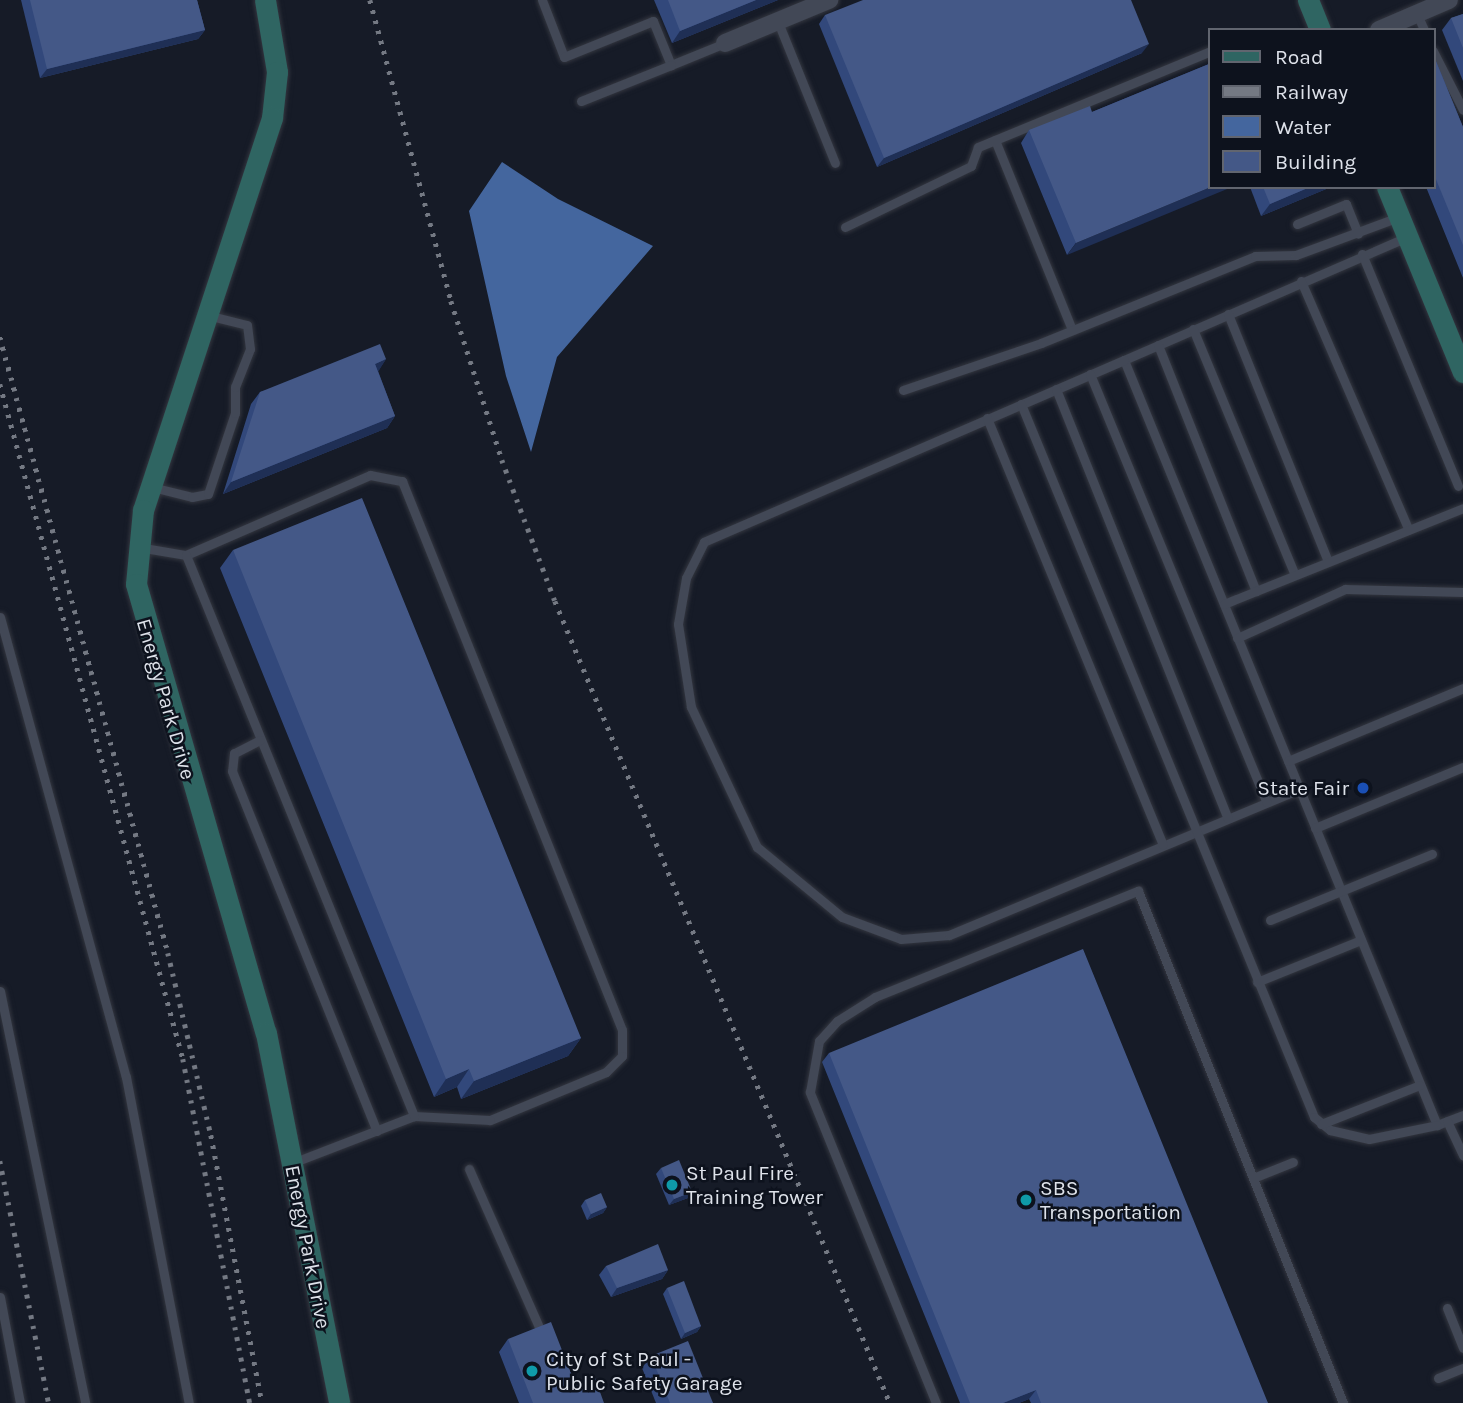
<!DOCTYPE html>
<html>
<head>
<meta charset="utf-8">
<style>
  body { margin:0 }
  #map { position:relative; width:1463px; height:1403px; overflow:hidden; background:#161b27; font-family:Karla,sans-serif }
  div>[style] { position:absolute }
  .water>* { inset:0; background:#44669e }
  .roads { filter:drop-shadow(0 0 2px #33363f) drop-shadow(0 0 2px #33363f) }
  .lane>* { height:9px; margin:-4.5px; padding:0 4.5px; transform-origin:4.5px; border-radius:4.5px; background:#424856 }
  .street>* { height:18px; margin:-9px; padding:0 9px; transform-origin:9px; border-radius:9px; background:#424856 }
  .secondary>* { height:21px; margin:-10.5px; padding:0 10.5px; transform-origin:10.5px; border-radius:10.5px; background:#2f6562 }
  .rail>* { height:4.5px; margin-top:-2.25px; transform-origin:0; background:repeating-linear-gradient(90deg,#747983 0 3.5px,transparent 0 10.5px) }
  .wall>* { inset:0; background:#32487b }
  .shaded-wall>* { inset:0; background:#1f2f55 }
  .building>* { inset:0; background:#445887 }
  .dots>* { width:19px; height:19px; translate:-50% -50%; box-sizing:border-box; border:4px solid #0d121d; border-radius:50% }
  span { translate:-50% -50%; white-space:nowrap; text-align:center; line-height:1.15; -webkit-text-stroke:5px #0d121d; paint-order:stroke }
  .street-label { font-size:21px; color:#dee2ea }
  .poi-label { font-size:21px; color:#dee2ea }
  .right { translate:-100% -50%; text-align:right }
  .left { translate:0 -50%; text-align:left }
  .legend { position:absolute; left:1208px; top:28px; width:228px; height:161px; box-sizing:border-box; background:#0d121d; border:2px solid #61656f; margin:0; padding:9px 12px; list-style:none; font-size:21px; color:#dee2ea }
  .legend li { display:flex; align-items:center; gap:14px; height:35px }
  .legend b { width:35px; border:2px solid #61656f }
</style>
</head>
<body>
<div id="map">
  <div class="water">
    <i style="clip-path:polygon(502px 162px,558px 199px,653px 246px,557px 357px,531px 452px,506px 376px,469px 211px)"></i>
  </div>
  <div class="roads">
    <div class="lane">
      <i style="left:542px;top:0;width:61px;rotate:68.9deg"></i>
      <i style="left:564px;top:57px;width:96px;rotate:-22deg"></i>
      <i style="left:653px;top:21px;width:48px;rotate:67.8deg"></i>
      <i style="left:671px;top:65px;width:58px;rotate:-22.2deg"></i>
      <i style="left:1417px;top:14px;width:17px;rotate:66deg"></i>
      <i style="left:778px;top:22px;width:152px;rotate:68deg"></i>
      <i style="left:1433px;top:51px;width:66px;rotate:63deg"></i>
      <i style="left:581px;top:101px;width:97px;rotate:-21.8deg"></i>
      <i style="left:995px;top:140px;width:205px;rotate:67.9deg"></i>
      <i style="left:1297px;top:224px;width:53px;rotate:-22.2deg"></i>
      <i style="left:1346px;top:204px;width:32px;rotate:68deg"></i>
      <i style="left:845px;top:227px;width:140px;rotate:-25.8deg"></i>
      <i style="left:971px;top:166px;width:20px;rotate:-70deg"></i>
      <i style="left:978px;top:147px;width:250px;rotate:-22.4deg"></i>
      <i style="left:1407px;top:237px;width:309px;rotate:156.5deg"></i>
      <i style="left:1124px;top:360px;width:827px;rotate:67.75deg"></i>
      <i style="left:1437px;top:1125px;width:28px;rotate:-21deg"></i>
      <i style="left:1362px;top:254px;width:251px;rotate:67.5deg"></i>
      <i style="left:1301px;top:281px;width:271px;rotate:66.6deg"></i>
      <i style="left:1228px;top:314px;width:267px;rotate:68deg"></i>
      <i style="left:1193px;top:329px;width:266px;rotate:67.5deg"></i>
      <i style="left:1158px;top:345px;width:265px;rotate:68.3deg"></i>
      <i style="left:1256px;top:591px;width:223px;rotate:-21.8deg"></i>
      <i style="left:1124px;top:360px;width:458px;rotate:156.6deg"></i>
      <i style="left:704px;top:542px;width:40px;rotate:116.6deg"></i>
      <i style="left:686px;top:578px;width:47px;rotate:99.9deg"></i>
      <i style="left:678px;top:624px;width:84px;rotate:81.1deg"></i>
      <i style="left:691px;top:707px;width:155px;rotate:64.8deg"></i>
      <i style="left:757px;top:847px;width:110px;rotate:39.5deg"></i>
      <i style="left:842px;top:917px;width:63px;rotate:20.4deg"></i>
      <i style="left:901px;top:939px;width:48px;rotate:-4.8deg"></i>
      <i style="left:949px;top:935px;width:379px;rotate:-22.6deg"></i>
      <i style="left:1090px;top:374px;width:463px;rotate:67.6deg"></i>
      <i style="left:1056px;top:389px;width:462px;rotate:68.2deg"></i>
      <i style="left:903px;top:390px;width:146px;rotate:-18.8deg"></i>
      <i style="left:1041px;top:343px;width:231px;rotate:-22.1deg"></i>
      <i style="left:1255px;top:256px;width:41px;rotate:-1.4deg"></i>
      <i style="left:1296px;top:255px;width:110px;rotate:-20.3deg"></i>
      <i style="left:1021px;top:404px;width:771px;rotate:67.66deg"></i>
      <i style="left:1314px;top:1117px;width:21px;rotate:39deg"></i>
      <i style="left:1330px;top:1130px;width:40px;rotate:13deg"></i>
      <i style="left:1369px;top:1139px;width:69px;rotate:-11.6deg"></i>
      <i style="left:987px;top:418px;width:461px;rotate:67.6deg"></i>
      <i style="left:152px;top:487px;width:41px;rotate:14deg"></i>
      <i style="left:192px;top:497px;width:16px;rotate:-11deg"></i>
      <i style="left:208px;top:494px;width:85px;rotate:-71.6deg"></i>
      <i style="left:235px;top:413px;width:26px;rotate:-90deg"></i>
      <i style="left:235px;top:387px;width:41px;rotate:-68.5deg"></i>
      <i style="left:250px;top:349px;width:24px;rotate:-97deg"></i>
      <i style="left:247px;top:325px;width:41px;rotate:-166deg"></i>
      <i style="left:138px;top:547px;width:49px;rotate:9.5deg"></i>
      <i style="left:186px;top:555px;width:201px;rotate:-23.5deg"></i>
      <i style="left:370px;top:475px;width:33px;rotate:11deg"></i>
      <i style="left:402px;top:481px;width:591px;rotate:68.16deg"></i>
      <i style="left:622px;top:1030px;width:26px;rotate:90deg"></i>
      <i style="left:622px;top:1056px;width:23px;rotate:135deg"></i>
      <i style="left:606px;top:1072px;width:126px;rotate:157.5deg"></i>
      <i style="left:490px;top:1120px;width:76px;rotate:-177deg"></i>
      <i style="left:414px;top:1116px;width:131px;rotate:158.9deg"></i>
      <i style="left:186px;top:555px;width:606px;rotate:67.88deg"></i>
      <i style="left:1224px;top:604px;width:35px;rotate:-22deg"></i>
      <i style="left:0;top:617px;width:477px;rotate:74.7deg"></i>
      <i style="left:126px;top:1077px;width:332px;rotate:79.1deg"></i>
      <i style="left:1237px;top:638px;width:119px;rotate:-24.4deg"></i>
      <i style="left:1345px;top:589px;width:118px;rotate:1.5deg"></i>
      <i style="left:260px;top:740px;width:29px;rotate:153deg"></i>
      <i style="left:234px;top:753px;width:18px;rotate:96deg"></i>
      <i style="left:232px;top:771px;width:388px;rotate:68.1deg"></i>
      <i style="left:1288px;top:761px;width:190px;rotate:-22.6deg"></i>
      <i style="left:1315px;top:828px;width:160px;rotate:-22.4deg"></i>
      <i style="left:1270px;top:920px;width:175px;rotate:-22.2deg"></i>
      <i style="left:1257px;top:982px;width:112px;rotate:-22deg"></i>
      <i style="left:0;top:991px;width:421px;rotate:78.3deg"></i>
      <i style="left:1447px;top:1121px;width:38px;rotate:65deg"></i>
      <i style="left:1321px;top:1124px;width:106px;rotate:-21.5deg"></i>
      <i style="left:469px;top:1169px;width:171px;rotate:66.1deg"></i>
      <i style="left:1253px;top:1178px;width:43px;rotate:-21.8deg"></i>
      <i style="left:0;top:1297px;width:108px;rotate:79.3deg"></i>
      <i style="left:1447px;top:1308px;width:43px;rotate:68.2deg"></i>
      <i style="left:1438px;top:1378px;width:27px;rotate:-22deg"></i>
      <i style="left:936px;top:1403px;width:336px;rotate:-112.1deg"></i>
      <i style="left:810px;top:1092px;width:52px;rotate:-80deg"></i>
      <i style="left:819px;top:1041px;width:27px;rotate:-48deg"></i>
      <i style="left:837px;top:1021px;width:45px;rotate:-32.3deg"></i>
      <i style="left:875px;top:997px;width:284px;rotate:-22deg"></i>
      <i style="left:1138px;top:891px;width:552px;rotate:68.18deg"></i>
    </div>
    <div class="street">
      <i style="left:1379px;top:30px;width:76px;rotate:-23.2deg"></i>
      <i style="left:725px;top:43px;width:113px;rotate:-22.5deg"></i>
    </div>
    <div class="secondary">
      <i style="left:265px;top:0;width:73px;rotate:80.5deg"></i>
      <i style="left:277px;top:72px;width:46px;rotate:96.2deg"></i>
      <i style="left:272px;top:118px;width:413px;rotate:108.2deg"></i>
      <i style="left:143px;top:510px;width:74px;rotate:95.4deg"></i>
      <i style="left:136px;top:584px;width:467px;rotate:73.9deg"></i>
      <i style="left:266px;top:1033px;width:377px;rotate:78.8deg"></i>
      <i style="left:1308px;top:0;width:32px;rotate:68deg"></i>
      <i style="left:1387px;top:187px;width:200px;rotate:67.7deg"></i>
    </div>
  </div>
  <div class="rail">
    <i style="left:370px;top:0;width:312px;rotate:74.9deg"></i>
    <i style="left:451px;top:301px;width:167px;rotate:72.2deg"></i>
    <i style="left:502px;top:460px;width:151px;rotate:69.4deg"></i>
    <i style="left:555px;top:601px;width:869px;rotate:67.33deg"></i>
    <i style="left:0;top:337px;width:638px;rotate:74.74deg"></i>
    <i style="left:168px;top:953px;width:187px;rotate:76.7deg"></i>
    <i style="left:211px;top:1135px;width:273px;rotate:79.2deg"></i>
    <i style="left:0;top:384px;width:699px;rotate:74.83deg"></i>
    <i style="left:183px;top:1059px;width:350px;rotate:79deg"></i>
    <i style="left:0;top:1161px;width:247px;rotate:78.6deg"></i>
  </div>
  <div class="wall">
    <i style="clip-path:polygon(21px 0,197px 0,205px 30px,198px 39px,40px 78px)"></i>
    <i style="clip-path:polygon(654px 0,778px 0,672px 43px)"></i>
    <i style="clip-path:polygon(1463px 14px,1463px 81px,1442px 30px,1451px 18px)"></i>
    <i style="clip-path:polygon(825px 15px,1142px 53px,877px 167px,819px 24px)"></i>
    <i style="clip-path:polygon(1433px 54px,1463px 127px,1463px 278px,1426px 187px,1433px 187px)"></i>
    <i style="clip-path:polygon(1209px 64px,1067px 255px,1021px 143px,1029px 130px,1092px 112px)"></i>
    <i style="clip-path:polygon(1250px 187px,1331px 187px,1261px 216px)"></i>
    <i style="clip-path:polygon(386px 359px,378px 371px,395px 416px,387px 428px,223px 494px,251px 404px,260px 392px)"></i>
    <i style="clip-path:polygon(233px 550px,581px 1038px,568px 1056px,461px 1099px,457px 1087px,434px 1097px,220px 568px)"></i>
    <i style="clip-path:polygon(829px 1053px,1268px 1403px,1031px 1403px,1029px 1399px,1019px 1403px,960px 1403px,822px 1062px)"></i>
    <i style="clip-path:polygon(661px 1168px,692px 1192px,688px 1198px,669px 1205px,656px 1174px)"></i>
    <i style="clip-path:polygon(585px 1200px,607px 1207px,603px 1213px,587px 1220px,581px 1206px)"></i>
    <i style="clip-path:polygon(606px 1266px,668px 1270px,662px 1279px,611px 1297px,599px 1275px)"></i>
    <i style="clip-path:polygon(667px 1288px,701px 1326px,697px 1332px,681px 1339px,663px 1294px)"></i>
    <i style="clip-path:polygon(508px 1339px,576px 1386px,604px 1403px,519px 1403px,499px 1352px)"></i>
    <i style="clip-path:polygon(651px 1356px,713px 1403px,656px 1403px,642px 1368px)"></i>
  </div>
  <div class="shaded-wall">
    <i style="clip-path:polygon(756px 0,778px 0,672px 43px,680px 31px)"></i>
    <i style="clip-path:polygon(205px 30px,198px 39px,40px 78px,47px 69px)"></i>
    <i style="clip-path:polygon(1149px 44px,1142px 53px,877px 167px,884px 158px)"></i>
    <i style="clip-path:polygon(1211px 187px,1232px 187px,1067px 255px,1076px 243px)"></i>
    <i style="clip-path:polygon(1310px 187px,1331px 187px,1261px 216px,1270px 204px)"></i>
    <i style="clip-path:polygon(386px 359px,378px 372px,375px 364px)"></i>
    <i style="clip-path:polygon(395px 416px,387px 428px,223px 494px,231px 482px)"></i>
    <i style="clip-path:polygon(581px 1038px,568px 1056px,461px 1099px,474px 1081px)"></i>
    <i style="clip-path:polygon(469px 1069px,457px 1087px,434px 1097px,446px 1079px)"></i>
    <i style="clip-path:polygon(692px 1192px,688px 1198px,669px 1205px,674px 1199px)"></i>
    <i style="clip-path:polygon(607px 1207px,603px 1213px,587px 1220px,591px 1214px)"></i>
    <i style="clip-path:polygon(668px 1270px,662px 1279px,611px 1297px,617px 1288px)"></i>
    <i style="clip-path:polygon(701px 1326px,697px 1332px,681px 1339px,685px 1333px)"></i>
    <i style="clip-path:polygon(1036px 1390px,1029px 1399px,1019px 1403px,1003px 1403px)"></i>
  </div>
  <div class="building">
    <i style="clip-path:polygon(30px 0,197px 0,205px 30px,47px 69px)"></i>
    <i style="clip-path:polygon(668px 0,756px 0,680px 31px)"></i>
    <i style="clip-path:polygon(863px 0,1131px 0,1149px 44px,884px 158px,825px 15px)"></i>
    <i style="clip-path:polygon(1463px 14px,1463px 48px,1451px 18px)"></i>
    <i style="clip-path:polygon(1433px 54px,1463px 127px,1463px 245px,1433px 172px)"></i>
    <i style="clip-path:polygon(1209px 64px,1209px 187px,1211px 187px,1076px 243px,1029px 130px,1090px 106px,1092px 112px)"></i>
    <i style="clip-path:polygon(1263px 187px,1310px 187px,1270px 204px)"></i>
    <i style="clip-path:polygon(380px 344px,386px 359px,375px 364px,395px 416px,231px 482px,260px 392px)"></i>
    <i style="clip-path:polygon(362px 498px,581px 1038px,474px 1081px,469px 1069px,446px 1079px,233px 550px)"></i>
    <i style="clip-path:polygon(1083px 949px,1268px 1403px,1041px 1403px,1036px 1390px,1003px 1403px,970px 1403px,829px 1053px)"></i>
    <i style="clip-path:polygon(679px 1160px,692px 1192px,674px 1199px,661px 1168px)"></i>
    <i style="clip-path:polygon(601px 1193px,607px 1207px,591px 1214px,585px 1200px)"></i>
    <i style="clip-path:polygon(658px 1244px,668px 1270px,617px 1288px,606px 1266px)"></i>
    <i style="clip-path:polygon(684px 1281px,701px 1326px,685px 1333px,667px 1288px)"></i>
    <i style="clip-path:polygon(551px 1322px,576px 1386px,595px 1378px,604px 1403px,533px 1403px,508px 1339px)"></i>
    <i style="clip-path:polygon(688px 1341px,713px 1403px,670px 1403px,651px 1356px)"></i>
  </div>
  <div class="dots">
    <i style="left:1363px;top:788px;background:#1a4fb4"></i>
    <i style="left:672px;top:1185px;background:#0f9aa8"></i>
    <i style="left:1026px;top:1200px;background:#0f9aa8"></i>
    <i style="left:532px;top:1371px;background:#0f9aa8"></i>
  </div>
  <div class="street-label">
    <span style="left:166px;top:699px;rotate:74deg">Energy Park Drive</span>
    <span style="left:308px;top:1247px;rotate:79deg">Energy Park Drive</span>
  </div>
  <div class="poi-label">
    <span class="right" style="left:1349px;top:788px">State Fair</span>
    <span class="left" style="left:686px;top:1185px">St Paul Fire<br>Training Tower</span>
    <span class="left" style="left:1040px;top:1200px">SBS<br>Transportation</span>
    <span class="left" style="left:546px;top:1371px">City of St Paul -<br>Public Safety Garage</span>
  </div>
  <ul class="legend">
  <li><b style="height:9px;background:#2f6562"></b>Road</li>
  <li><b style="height:9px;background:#747983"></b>Railway</li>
  <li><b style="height:19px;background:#44669e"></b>Water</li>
  <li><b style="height:19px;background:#445887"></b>Building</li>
  </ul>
</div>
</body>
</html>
